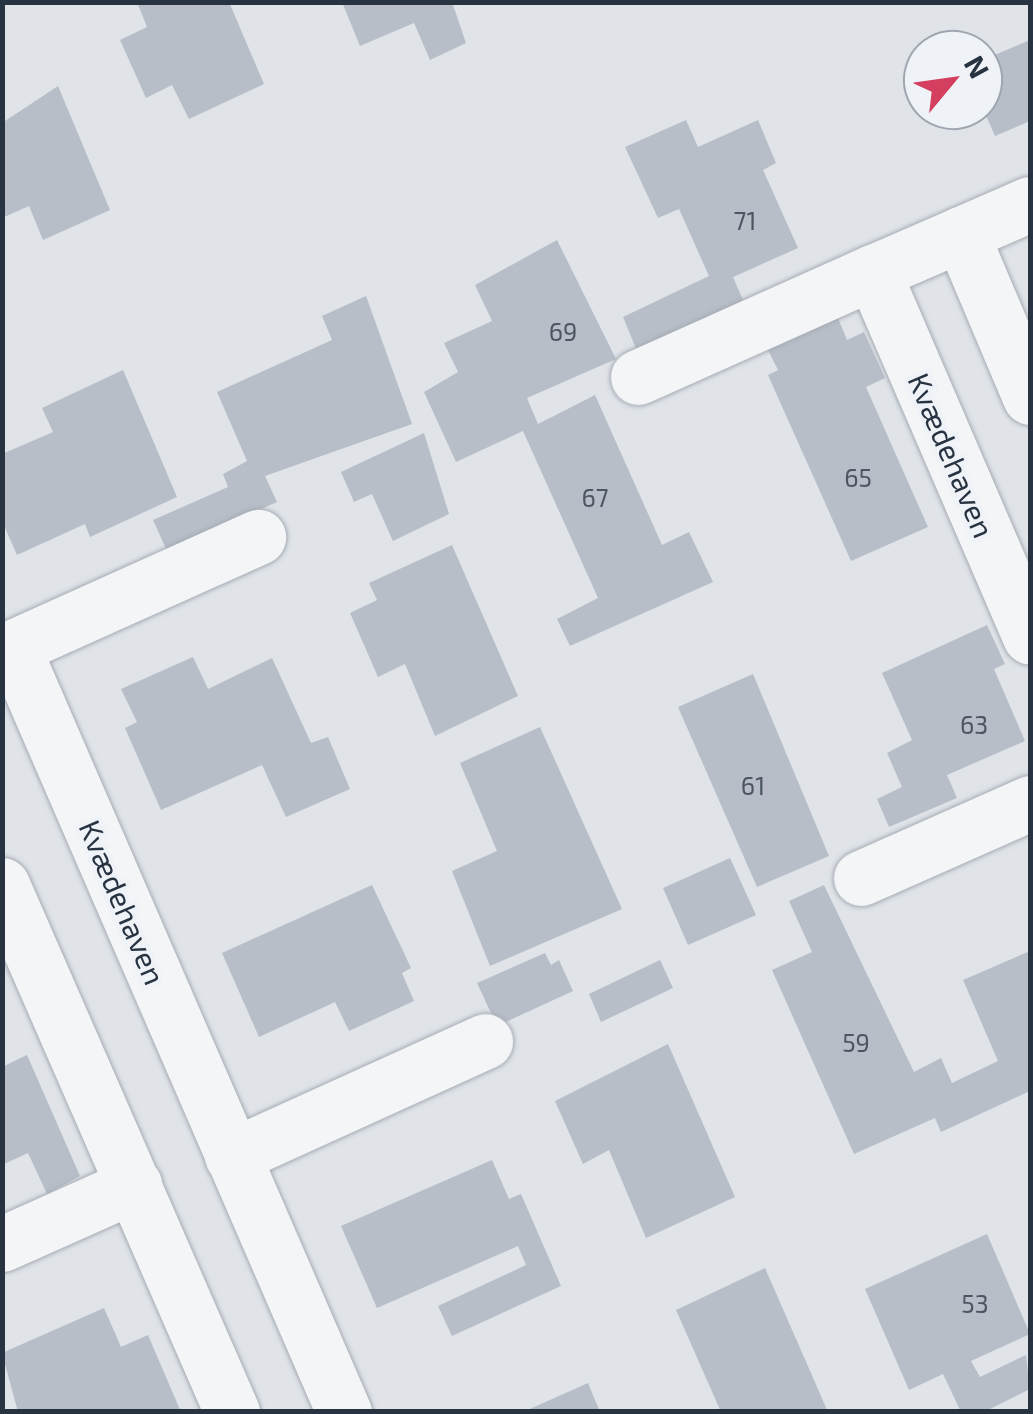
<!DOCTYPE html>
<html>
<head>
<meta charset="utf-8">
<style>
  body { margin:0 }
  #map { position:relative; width:1033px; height:1414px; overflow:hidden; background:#e0e4e9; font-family:"Exo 2",sans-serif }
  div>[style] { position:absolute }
  .building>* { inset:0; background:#b7bec7 }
  .roads { filter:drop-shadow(0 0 2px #a5abb4) drop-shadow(0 0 2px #a5abb4) }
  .minor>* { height:55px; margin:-27.5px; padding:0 27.5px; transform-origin:27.5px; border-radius:27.5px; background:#f3f5f7 }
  span { translate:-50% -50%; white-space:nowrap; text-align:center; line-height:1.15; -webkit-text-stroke:9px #eff3f7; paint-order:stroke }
  .number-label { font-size:25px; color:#4c5663 }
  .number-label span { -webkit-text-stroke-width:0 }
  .street-label { font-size:30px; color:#283342 }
  .frame { position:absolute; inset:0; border:5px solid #283342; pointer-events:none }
  .north { position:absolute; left:903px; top:30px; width:100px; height:100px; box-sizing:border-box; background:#eff3f7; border:2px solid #9fa6af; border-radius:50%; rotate:61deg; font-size:28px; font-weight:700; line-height:40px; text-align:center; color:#283342 }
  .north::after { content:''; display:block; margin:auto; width:35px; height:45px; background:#d43f60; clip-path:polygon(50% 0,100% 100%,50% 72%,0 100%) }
</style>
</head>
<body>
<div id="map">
  <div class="building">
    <i style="clip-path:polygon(137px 2px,229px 2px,264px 84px,189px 119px,172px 85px,146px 98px,120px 40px,147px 27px)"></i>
    <i style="clip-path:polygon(342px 2px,452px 2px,466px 43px,430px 60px,414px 23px,360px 46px)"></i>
    <i style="clip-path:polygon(1030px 40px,1030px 121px,995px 136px,983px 109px,983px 60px)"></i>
    <i style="clip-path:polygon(58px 86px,110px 210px,43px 240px,29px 206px,2px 218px,2px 123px)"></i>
    <i style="clip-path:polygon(686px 120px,698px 147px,758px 120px,776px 163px,763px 170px,798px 248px,733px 277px,743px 300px,637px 351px,623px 317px,709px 276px,679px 209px,658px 218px,625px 147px)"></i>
    <i style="clip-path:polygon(557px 240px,616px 359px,527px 398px,538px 424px,595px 395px,662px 545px,689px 532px,713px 582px,570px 646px,557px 619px,598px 598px,523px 431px,456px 462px,424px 392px,458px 372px,444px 343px,492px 321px,475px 285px)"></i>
    <i style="clip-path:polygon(366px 296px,412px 424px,265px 476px,277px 502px,167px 551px,153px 520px,228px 487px,223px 474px,247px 461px,217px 392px,332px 340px,322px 316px)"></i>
    <i style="clip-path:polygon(838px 318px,847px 340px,864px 332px,885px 378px,866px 387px,928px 527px,851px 561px,768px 375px,778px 370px,768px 350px)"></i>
    <i style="clip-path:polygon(123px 370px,177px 497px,90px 537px,85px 524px,17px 555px,2px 521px,2px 454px,53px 432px,42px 408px)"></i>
    <i style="clip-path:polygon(424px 433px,449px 514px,393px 541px,372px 494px,354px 502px,341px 472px)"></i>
    <i style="clip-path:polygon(452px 545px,518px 696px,435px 736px,405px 664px,378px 677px,350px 613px,377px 600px,369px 583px)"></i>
    <i style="clip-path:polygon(987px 625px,1005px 664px,994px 669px,1025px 741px,947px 775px,957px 798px,889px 827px,877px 799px,902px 787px,887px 753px,912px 740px,882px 673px)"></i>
    <i style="clip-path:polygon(193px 657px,208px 689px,272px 658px,311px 743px,328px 737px,350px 789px,286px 817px,262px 765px,161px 810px,125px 728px,137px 722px,121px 689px)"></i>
    <i style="clip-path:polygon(753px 674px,829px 856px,757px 887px,678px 707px)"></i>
    <i style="clip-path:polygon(540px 727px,622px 909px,490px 966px,452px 871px,497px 851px,460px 763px)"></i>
    <i style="clip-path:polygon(730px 858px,756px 915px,688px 945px,663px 888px)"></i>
    <i style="clip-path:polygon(372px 885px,411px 968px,402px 973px,414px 1001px,349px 1031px,335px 1002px,259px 1037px,222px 953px)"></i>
    <i style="clip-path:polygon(824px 885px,914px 1072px,941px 1058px,952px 1083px,998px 1061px,963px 980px,1030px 951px,1030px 1091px,941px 1132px,935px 1118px,854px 1154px,772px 970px,812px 952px,789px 901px)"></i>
    <i style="clip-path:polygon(545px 953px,551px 965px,559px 960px,573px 991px,497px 1026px,477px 983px)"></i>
    <i style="clip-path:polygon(660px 960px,673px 988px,601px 1022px,589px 994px)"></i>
    <i style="clip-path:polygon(668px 1044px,735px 1197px,646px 1238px,609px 1150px,583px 1164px,555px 1101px)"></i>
    <i style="clip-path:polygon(27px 1055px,80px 1176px,47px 1194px,28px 1153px,2px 1165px,2px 1067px)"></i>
    <i style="clip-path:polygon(492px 1160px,509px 1199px,521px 1194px,561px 1286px,452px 1336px,438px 1306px,526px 1265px,518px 1246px,377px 1308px,341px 1226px)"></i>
    <i style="clip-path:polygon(987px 1234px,1030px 1334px,971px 1361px,980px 1377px,1026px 1355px,1030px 1389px,984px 1412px,961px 1412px,943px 1374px,909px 1390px,865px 1289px)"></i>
    <i style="clip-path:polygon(765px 1268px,828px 1412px,721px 1412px,676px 1310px)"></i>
    <i style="clip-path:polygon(104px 1308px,121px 1347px,148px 1335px,181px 1412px,18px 1412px,2px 1353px)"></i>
    <i style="clip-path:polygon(588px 1383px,600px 1412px,523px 1412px)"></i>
  </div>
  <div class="roads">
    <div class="minor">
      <i style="left:961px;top:234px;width:75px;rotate:-23.5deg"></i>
      <i style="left:638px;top:377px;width:257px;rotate:-24.1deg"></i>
      <i style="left:1030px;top:397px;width:177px;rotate:-112.9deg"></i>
      <i style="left:961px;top:234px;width:96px;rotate:156.6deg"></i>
      <i style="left:873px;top:272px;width:397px;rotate:66.7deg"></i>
      <i style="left:13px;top:648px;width:833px;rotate:66.58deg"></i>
      <i style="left:2px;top:652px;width:281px;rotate:-24.2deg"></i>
      <i style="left:861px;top:878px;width:185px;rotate:-23.9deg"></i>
      <i style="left:2px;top:885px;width:575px;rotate:66.42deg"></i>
      <i style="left:232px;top:1156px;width:278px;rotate:-24.4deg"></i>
      <i style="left:2px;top:1244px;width:145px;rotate:-24.1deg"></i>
    </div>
  </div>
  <div class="number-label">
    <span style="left:745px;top:220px">71</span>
    <span style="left:563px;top:331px">69</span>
    <span style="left:858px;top:477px">65</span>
    <span style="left:595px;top:497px">67</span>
    <span style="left:974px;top:724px">63</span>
    <span style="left:753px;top:785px">61</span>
    <span style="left:856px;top:1042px">59</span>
    <span style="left:975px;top:1303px">53</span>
  </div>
  <div class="street-label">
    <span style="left:952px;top:455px;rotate:67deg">Kvædehaven</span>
    <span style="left:123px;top:902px;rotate:67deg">Kvædehaven</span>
  </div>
  <div class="frame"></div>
  <div class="north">N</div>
</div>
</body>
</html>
